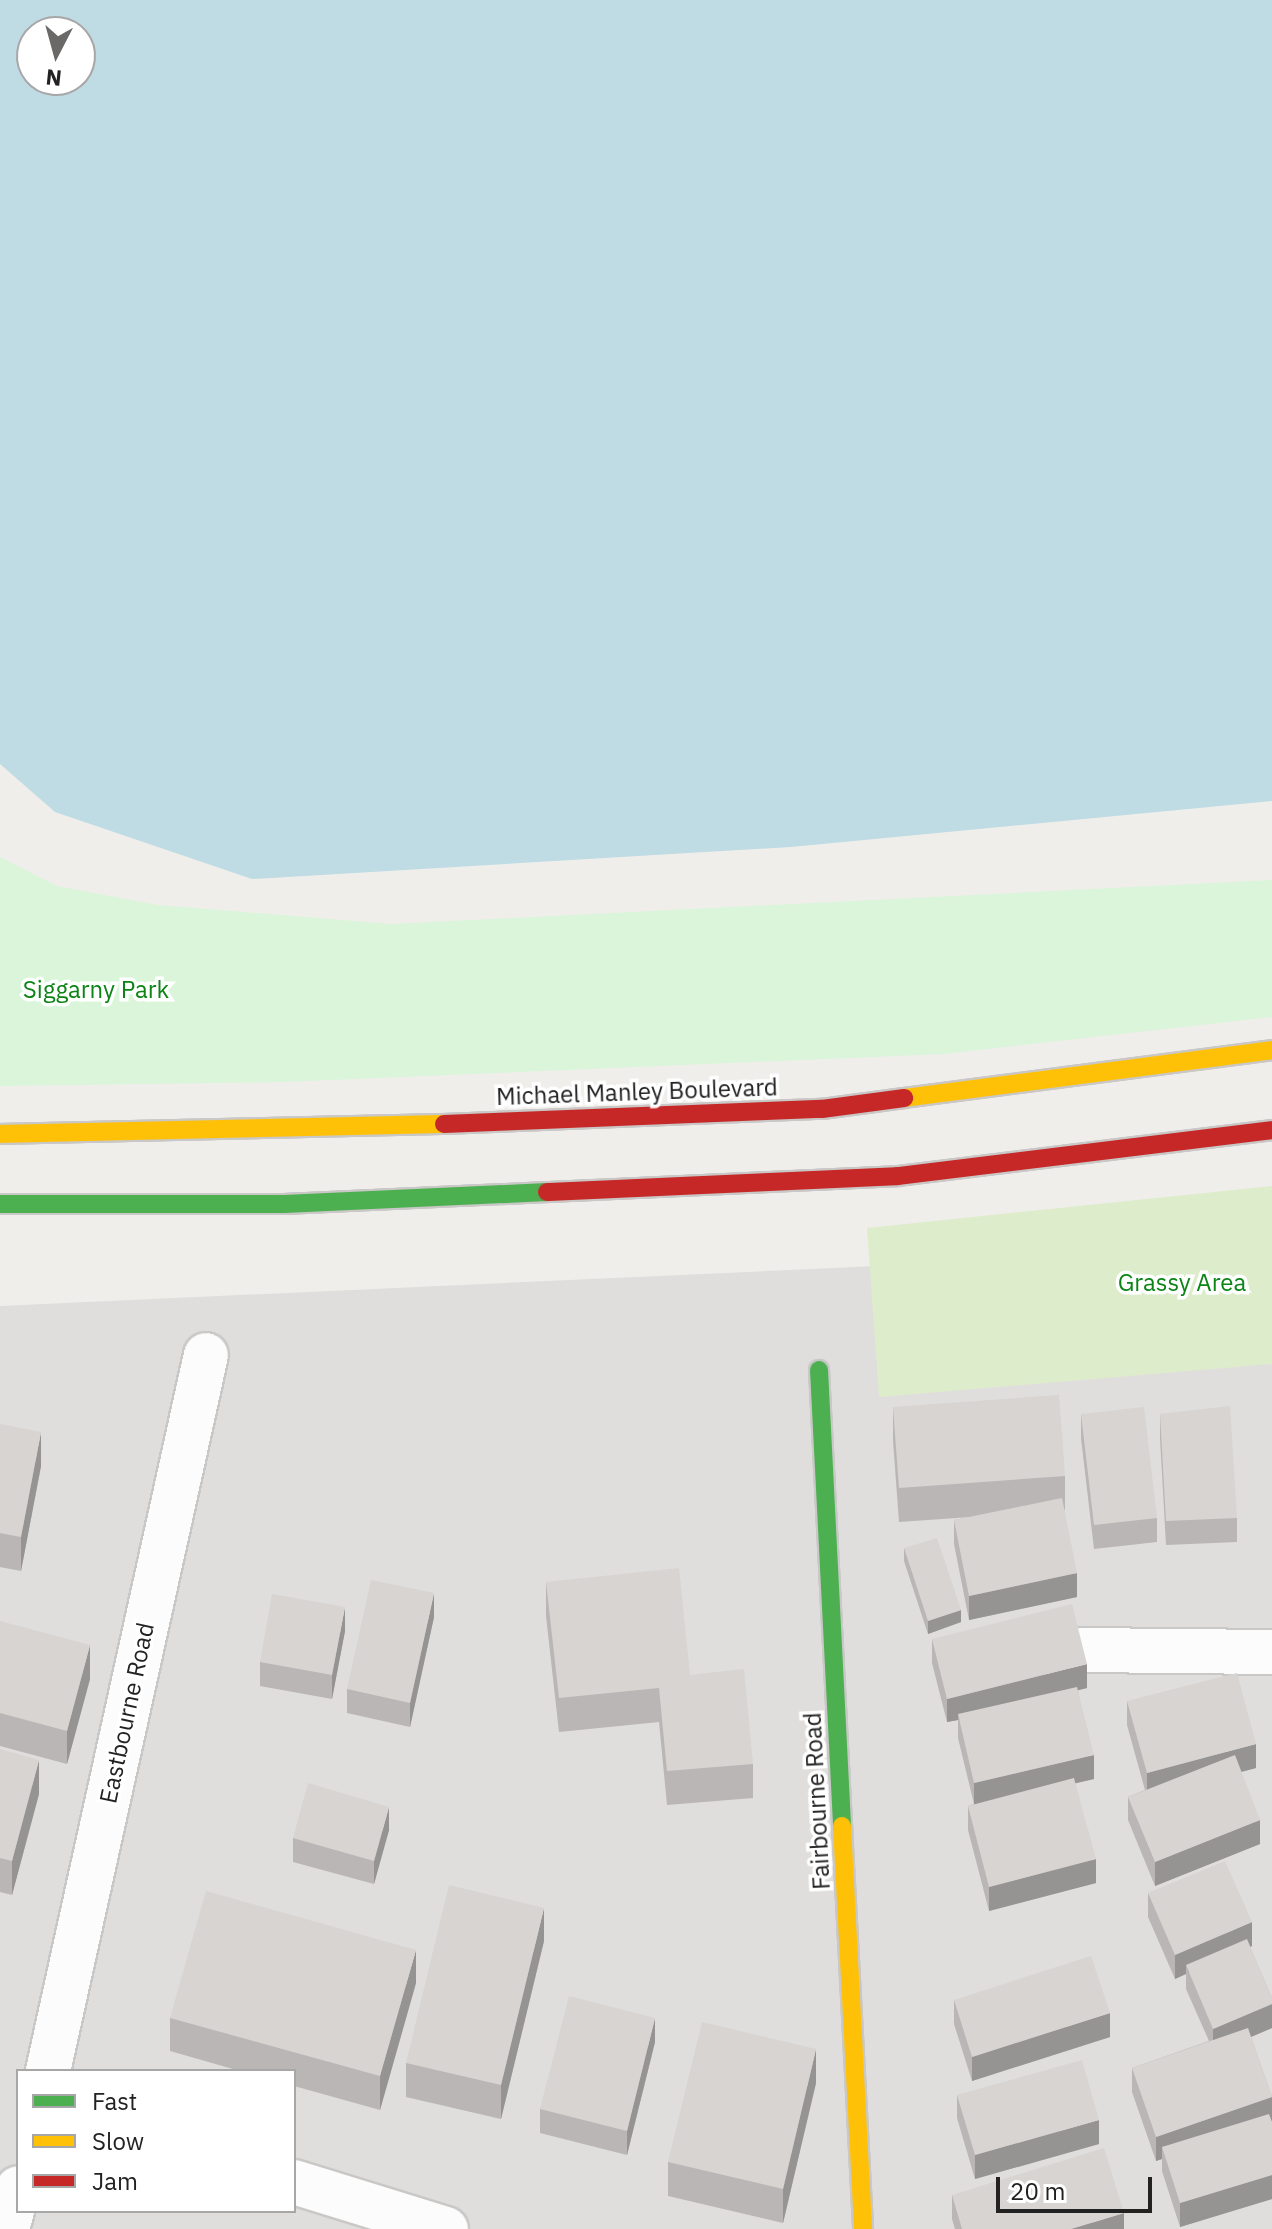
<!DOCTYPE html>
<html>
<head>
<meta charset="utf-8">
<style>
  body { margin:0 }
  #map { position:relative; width:1272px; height:2229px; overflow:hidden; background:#f0eeeb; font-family:"IBM Plex Sans",sans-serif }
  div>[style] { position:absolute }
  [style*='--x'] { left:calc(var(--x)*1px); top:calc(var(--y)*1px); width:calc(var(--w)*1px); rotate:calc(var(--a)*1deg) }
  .residential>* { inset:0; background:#dfdedc }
  .grass>* { inset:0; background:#ddeccb }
  .park>* { inset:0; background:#daf5da }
  .water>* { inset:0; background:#bfdbe3 }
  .roads { filter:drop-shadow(2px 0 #c9c8c7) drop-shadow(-2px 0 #c9c8c7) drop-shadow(0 2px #c9c8c7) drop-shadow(0 -2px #c9c8c7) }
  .street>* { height:44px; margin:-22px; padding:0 22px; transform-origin:22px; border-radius:22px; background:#fdfcfc }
  .fast>* { height:18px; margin:-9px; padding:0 9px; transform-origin:9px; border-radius:9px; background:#4caf50 }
  .slow>* { height:18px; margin:-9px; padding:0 9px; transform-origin:9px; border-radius:9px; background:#ffc107 }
  .jam>* { height:18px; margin:-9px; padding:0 9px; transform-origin:9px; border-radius:9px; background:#c62828 }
  .wall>* { inset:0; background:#b9b6b5 }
  .shaded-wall>* { inset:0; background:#969493 }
  .building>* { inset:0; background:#d7d4d2 }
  span { translate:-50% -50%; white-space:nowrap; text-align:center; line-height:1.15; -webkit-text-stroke:7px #fff; paint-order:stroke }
  .park-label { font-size:24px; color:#0c8416 }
  .street-label { font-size:24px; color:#222 }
  .legend { position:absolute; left:16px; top:2069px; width:280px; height:144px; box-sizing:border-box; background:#fff; border:2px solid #a7a7a7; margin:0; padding:10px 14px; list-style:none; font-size:24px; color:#222 }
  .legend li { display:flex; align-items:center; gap:16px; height:40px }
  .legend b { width:40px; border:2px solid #a7a7a7 }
  .north { position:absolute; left:16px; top:16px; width:80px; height:80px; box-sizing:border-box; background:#fff; border:2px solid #a7a7a7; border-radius:50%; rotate:186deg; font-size:22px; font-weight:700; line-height:32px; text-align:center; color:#222 }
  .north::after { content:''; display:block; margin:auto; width:28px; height:36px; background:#6a6968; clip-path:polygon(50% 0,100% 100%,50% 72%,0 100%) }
  .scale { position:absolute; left:996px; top:2177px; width:156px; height:36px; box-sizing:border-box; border:4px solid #222; border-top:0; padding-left:10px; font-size:24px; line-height:28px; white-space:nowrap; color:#222; -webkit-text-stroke:6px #fff; paint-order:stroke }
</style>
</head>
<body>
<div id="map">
  <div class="residential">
    <i style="clip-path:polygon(evenodd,1272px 1248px,1272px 2229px,0 2229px,0 1306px,1272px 1248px,18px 2071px,294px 2071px,294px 2211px,18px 2211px,18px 2071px)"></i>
  </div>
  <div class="grass">
    <i style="clip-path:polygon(1272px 1186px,1272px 1364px,879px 1397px,867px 1228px)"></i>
  </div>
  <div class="park">
    <i style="clip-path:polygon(0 857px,57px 886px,158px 905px,391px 924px,1272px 880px,1272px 1017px,943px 1054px,284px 1082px,0 1086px)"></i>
  </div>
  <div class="water">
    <i style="clip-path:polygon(evenodd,0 0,1272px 0,1272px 801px,791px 847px,252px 879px,55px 812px,0 764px,0 0,32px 32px,80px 32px,80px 80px,32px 80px,32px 32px)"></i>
  </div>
  <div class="roads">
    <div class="street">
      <i style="--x:1081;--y:1650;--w:191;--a:0.6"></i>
      <i style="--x:48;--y:2071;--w:733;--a:-77.56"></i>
      <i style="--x:294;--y:2182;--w:159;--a:17.2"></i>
      <i style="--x:7;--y:2229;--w:42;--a:-75"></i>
    </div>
    <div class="fast">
      <i style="--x:0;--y:1204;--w:284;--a:0"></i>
      <i style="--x:284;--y:1204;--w:263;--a:-2.6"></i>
      <i style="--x:819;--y:1370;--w:457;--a:87.1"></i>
    </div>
    <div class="slow">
      <i style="--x:904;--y:1098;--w:371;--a:-7.4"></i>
      <i style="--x:0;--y:1134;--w:444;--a:-1.3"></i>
      <i style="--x:842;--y:1826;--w:404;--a:87"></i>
    </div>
    <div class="jam">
      <i style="--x:444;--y:1124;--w:378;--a:-2.3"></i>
      <i style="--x:822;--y:1109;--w:83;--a:-7.6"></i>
      <i style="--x:547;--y:1192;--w:351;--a:-2.6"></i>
      <i style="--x:898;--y:1176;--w:377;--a:-7"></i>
    </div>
  </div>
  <div class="wall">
    <i style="clip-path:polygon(893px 1407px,1065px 1476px,1065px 1510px,1064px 1510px,1077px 1597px,969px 1620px,954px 1544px,954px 1520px,971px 1517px,899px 1522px,893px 1441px)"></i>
    <i style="clip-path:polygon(1081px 1414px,1157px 1518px,1157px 1542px,1094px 1549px,1081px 1438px)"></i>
    <i style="clip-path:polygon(1160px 1414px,1237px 1518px,1237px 1542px,1166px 1545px,1160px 1438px)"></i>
    <i style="clip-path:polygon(0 1424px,41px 1466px,21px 1571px,0 1567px)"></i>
    <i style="clip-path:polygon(904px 1548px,961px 1622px,928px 1634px,904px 1561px)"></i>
    <i style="clip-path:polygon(546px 1582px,690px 1675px,753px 1764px,753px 1798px,667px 1805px,659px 1722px,559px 1732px,546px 1616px)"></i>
    <i style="clip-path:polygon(434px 1617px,410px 1727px,347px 1713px,347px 1689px)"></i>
    <i style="clip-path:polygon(0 1621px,90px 1679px,67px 1764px,0 1746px)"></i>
    <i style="clip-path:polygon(345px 1631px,332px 1699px,260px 1686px,260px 1662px)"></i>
    <i style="clip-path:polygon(932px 1639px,1087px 1688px,1078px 1690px,1094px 1779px,1075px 1783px,1096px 1883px,989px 1911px,968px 1830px,968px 1806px,974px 1804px,958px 1738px,958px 1720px,947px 1722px,932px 1663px)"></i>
    <i style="clip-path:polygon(1127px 1701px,1256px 1768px,1241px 1772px,1260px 1844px,1155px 1886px,1128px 1820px,1128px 1797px,1145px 1790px,1127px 1725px)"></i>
    <i style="clip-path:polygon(0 1749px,39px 1794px,12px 1895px,0 1892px)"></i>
    <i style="clip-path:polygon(389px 1830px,374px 1884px,293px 1862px,293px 1838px)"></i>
    <i style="clip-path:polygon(1148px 1893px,1252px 1946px,1250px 1947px,1272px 1998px,1272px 2028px,1251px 2037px,1272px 2097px,1272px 2199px,1180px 2227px,1162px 2171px,1162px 2159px,1156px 2161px,1132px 2092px,1132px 2068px,1209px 2041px,1186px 1989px,1186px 1974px,1175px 1979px,1148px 1917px)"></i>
    <i style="clip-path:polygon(544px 1941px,501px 2119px,406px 2097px,406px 2063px)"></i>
    <i style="clip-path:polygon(416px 1983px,380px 2110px,294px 2086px,294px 2071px,240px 2071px,170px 2051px,170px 2018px)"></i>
    <i style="clip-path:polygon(954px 2000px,1110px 2037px,972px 2081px,954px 2024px)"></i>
    <i style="clip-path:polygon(655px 2042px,627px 2155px,540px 2133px,540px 2109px)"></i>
    <i style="clip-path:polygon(816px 2083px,783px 2223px,668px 2196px,668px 2162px)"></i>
    <i style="clip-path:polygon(957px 2095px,1099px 2144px,975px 2179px,957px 2118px)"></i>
    <i style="clip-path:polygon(952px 2195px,1124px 2229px,955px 2229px,952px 2219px)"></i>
  </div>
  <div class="shaded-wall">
    <i style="clip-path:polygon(41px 1432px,41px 1466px,21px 1571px,21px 1537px)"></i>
    <i style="clip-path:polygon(1077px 1573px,1077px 1597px,969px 1620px,969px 1596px)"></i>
    <i style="clip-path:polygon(434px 1593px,434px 1617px,410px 1727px,410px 1703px)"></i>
    <i style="clip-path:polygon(345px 1607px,345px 1631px,332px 1699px,332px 1675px)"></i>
    <i style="clip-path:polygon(961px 1610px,961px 1622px,928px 1634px,928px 1621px)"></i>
    <i style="clip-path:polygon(90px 1645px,90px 1679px,67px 1764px,67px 1731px)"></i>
    <i style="clip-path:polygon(1087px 1664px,1087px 1688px,959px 1720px,958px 1714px,958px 1720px,947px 1722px,947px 1699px)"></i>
    <i style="clip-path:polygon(1256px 1744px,1256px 1768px,1147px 1797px,1147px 1773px)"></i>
    <i style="clip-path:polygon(1094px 1755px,1094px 1779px,974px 1807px,974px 1783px)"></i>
    <i style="clip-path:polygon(39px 1760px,39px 1794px,12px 1895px,12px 1861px)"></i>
    <i style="clip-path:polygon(389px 1807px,389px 1830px,374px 1884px,374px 1861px)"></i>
    <i style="clip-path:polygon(1260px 1820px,1260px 1844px,1155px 1886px,1155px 1862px)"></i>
    <i style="clip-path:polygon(1096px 1859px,1096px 1883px,989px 1911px,989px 1887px)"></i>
    <i style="clip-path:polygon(544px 1908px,544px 1941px,501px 2119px,501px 2085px)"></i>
    <i style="clip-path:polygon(1252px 1922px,1252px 1946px,1189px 1973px,1186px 1965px,1186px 1974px,1175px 1979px,1175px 1955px)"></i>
    <i style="clip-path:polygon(416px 1950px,416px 1983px,380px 2110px,380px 2076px)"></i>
    <i style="clip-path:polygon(1272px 2004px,1272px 2028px,1213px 2053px,1213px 2029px)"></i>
    <i style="clip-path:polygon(1110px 2013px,1110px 2037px,972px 2081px,972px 2057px)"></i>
    <i style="clip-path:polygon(655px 2018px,655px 2042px,627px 2155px,627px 2131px)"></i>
    <i style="clip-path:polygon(816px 2049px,816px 2083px,783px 2223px,783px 2189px)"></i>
    <i style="clip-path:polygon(1272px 2097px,1272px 2121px,1162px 2147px,1162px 2159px,1156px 2161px,1156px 2137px)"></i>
    <i style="clip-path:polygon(1099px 2120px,1099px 2144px,975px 2179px,975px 2155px)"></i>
    <i style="clip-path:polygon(1272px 2175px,1272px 2199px,1180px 2227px,1180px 2203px)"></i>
    <i style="clip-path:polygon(1124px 2213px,1124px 2229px,1071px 2229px)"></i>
  </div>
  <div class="building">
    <i style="clip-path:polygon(1059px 1395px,1065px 1476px,899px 1488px,893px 1407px)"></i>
    <i style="clip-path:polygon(1230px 1406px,1237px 1518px,1166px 1521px,1160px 1414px)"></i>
    <i style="clip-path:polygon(1144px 1407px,1157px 1518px,1094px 1525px,1081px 1414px)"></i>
    <i style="clip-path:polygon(0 1424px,41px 1432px,21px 1537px,0 1533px)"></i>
    <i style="clip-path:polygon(1062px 1498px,1077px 1573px,969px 1596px,954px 1520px)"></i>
    <i style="clip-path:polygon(937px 1538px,961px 1610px,928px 1621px,904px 1548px)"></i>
    <i style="clip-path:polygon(679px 1568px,690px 1675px,744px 1669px,753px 1764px,667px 1771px,659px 1688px,559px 1698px,546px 1582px)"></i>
    <i style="clip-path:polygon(371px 1580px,434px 1593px,410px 1703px,347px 1689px)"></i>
    <i style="clip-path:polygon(272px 1594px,345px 1607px,332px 1675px,260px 1662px)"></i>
    <i style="clip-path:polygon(1072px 1604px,1087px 1664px,947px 1699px,932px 1639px)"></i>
    <i style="clip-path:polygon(0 1621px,90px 1645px,67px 1731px,0 1713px)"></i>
    <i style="clip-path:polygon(1237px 1673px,1256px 1744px,1147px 1773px,1127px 1701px)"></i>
    <i style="clip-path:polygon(1077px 1687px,1094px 1755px,974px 1783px,958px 1714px)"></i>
    <i style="clip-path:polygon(0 1749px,39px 1760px,12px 1861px,0 1858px)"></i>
    <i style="clip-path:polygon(1235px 1755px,1260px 1820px,1155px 1862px,1128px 1797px)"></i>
    <i style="clip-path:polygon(1074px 1778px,1096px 1859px,989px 1887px,968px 1806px)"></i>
    <i style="clip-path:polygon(308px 1783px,389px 1807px,374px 1861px,293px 1838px)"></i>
    <i style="clip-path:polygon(1225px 1861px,1252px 1922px,1175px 1955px,1148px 1893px)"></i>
    <i style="clip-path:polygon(449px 1885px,544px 1908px,501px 2085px,406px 2063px)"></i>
    <i style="clip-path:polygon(206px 1891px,416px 1950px,380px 2076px,170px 2018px)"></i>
    <i style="clip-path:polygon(1247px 1939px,1272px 1998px,1272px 2004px,1213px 2029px,1186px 1965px)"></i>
    <i style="clip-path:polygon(1091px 1956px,1110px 2013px,972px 2057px,954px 2000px)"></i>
    <i style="clip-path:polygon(569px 1996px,655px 2018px,627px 2131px,540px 2109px)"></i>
    <i style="clip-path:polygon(702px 2022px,816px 2049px,783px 2189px,668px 2162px)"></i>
    <i style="clip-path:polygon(1248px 2028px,1272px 2097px,1156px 2137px,1132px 2068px)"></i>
    <i style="clip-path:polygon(1082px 2060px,1099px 2120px,975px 2155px,957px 2095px)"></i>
    <i style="clip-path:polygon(1269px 2114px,1272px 2122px,1272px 2175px,1180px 2203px,1162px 2147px)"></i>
    <i style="clip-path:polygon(1104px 2148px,1124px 2213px,1071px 2229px,962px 2229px,952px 2195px)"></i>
  </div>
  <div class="park-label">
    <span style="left:96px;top:990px">Siggarny Park</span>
    <span style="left:1182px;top:1283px">Grassy Area</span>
  </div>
  <div class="street-label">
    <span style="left:637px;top:1092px;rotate:-2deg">Michael Manley Boulevard</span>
    <span style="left:127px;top:1713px;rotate:-78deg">Eastbourne Road</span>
    <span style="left:817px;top:1801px;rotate:-93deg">Fairbourne Road</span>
  </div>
  <ul class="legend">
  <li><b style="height:10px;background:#4caf50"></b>Fast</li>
  <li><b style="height:10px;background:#ffc107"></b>Slow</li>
  <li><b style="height:10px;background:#c62828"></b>Jam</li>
  </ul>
  <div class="north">N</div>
  <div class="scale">20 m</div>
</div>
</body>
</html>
